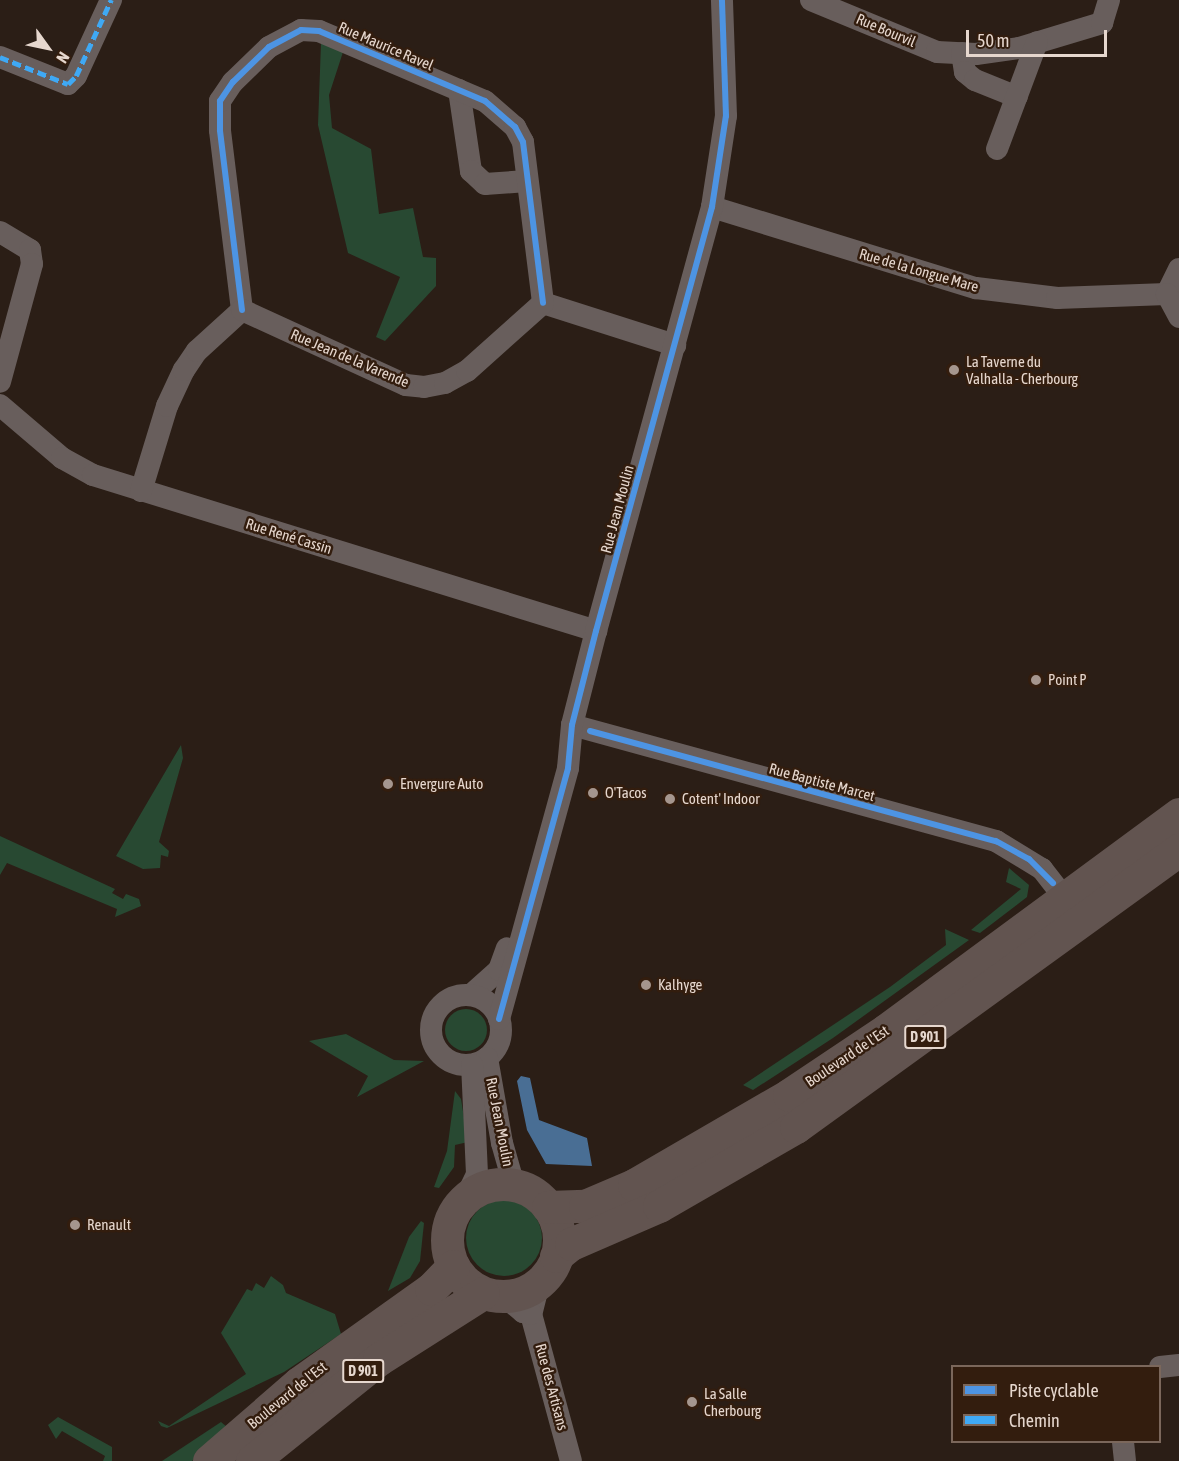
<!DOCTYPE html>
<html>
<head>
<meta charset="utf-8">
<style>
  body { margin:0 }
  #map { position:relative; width:1179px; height:1461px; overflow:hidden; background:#2b1e16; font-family:"Asap Condensed",sans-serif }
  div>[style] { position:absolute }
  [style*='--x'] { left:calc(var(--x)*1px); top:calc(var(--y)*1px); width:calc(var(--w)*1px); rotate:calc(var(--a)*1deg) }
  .green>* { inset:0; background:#284932 }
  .round { border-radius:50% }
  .water>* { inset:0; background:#496e94 }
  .minor>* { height:22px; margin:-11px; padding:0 11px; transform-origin:11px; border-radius:11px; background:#685e5c }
  .minor>.ring { margin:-11px; padding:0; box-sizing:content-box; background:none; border:22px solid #685e5c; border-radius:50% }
  .primary>* { height:33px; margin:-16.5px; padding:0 16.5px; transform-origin:16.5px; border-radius:16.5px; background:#625450 }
  .primary>.ring { margin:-16.5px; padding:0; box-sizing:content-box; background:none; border:33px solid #625450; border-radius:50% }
  .quiet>* { height:4.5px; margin-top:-2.25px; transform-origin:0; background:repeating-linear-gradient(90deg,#3fa9f5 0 9px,transparent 0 13.5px) }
  .cycleway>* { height:6px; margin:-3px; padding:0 3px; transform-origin:3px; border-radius:3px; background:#4d94e3 }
  .dots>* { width:16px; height:16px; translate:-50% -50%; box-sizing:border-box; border:3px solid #331d0e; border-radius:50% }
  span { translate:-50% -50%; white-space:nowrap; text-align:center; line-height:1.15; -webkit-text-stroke:5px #331d0e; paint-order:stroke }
  .shield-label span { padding:2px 4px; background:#331d0e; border:2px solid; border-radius:4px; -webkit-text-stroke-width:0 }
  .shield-label { font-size:14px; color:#e6d7ce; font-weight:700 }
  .street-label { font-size:15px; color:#e6d7ce }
  .poi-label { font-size:15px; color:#e6d7ce }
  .left { translate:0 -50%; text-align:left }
  .legend { position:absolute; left:951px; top:1365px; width:210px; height:78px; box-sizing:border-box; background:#331d0e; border:2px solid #7b675b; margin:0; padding:8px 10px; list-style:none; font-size:18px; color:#e6d7ce }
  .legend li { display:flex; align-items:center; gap:12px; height:30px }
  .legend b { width:30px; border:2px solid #7b675b }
  .north { position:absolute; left:18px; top:18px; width:60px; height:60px; -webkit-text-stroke:4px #331d0e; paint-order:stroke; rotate:123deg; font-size:16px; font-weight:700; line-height:24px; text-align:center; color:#e6d7ce }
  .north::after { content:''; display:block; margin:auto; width:21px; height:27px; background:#e6d7ce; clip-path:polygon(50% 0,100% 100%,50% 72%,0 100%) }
  .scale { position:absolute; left:966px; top:30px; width:141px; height:27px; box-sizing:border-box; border:3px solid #e6d7ce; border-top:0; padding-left:8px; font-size:18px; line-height:21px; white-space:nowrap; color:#e6d7ce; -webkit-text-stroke:4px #331d0e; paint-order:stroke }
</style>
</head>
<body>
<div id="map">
  <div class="green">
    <i style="clip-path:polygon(321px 43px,343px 52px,329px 95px,332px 128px,371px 149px,379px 214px,413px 208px,423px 257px,436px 258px,436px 286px,385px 341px,376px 337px,400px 277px,348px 253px,318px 125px)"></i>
    <i style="clip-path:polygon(181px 745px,183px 758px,159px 842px,169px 851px,168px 857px,161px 855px,160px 868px,143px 869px,116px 856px)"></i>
    <i style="clip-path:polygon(0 836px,115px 889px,112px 893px,123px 899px,126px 894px,139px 899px,141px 906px,115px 917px,117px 909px,7px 863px,0 875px)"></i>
    <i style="clip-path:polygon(1009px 868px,1029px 885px,1027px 897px,980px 933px,971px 930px,1021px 889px,1006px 882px)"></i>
    <i style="clip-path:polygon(945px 929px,969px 940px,833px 1038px,753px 1090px,743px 1085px,890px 987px,946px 945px)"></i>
    <i class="round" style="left:445px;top:1009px;width:42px;height:42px"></i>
    <i style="clip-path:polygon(346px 1034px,394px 1060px,424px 1061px,357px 1097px,368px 1076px,309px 1041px)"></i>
    <i style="clip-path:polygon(455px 1091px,461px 1099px,468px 1142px,455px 1145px,454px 1167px,439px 1188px,434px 1187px,447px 1151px)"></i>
    <i class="round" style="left:466px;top:1200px;width:76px;height:76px"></i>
    <i style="clip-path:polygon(421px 1221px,424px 1223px,420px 1261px,410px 1278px,388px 1291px,409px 1237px)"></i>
    <i style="clip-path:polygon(271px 1276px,283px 1285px,286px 1293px,335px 1314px,341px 1334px,284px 1372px,167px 1428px,161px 1426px,158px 1421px,169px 1426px,246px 1374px,221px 1333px,247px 1289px,252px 1291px,256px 1283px,264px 1288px)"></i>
    <i style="clip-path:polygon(58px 1417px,112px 1447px,112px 1461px,103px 1461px,105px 1456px,62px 1431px,56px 1439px,48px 1425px)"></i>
    <i style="clip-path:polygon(221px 1422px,227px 1427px,192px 1461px,162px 1461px)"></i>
  </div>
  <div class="water">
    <i style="clip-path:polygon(521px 1076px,530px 1078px,539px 1120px,587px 1138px,592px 1166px,546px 1164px,527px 1130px,517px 1081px)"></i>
  </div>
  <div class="minor">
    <i style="--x:811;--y:0;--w:136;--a:22.4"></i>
    <i style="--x:937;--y:52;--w:39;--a:3"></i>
    <i style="--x:976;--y:54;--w:43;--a:-7.9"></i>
    <i style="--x:1019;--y:48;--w:87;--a:-16.8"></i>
    <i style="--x:1102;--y:23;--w:24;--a:-73"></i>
    <i style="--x:962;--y:53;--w:19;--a:81"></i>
    <i style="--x:965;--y:72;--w:13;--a:39"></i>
    <i style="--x:975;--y:80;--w:45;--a:22"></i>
    <i style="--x:0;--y:57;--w:73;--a:21.7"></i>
    <i style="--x:68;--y:84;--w:11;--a:-45"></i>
    <i style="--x:76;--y:76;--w:84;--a:-65.3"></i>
    <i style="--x:459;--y:90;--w:82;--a:81.6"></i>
    <i style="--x:471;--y:171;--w:19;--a:43"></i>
    <i style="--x:485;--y:184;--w:42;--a:-4.1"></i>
    <i style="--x:997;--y:149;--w:114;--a:-69.5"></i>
    <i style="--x:712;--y:207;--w:276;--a:17.1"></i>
    <i style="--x:976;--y:288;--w:82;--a:7"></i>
    <i style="--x:1057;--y:298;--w:110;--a:-2.1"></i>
    <i style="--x:0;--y:232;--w:35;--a:31"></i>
    <i style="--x:30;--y:250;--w:14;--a:82"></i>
    <i style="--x:32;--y:264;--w:122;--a:105.2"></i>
    <i style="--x:1179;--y:269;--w:28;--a:116"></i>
    <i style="--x:1167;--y:294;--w:26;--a:62"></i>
    <i style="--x:543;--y:303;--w:139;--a:17.7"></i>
    <i style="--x:242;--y:310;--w:181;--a:-97"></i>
    <i style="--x:220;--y:130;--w:29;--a:-90"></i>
    <i style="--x:220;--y:101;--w:23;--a:-56"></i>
    <i style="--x:233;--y:82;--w:50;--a:-44.2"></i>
    <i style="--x:269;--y:47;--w:36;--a:-28"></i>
    <i style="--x:301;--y:30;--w:18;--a:3"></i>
    <i style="--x:319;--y:31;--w:180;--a:22.9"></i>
    <i style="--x:485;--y:101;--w:40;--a:41"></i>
    <i style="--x:515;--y:127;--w:17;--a:62"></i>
    <i style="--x:523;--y:142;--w:162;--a:82.9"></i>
    <i style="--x:0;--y:405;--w:82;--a:40.5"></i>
    <i style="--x:62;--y:458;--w:35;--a:29"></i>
    <i style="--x:93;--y:475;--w:527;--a:17.23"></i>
    <i style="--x:141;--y:491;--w:89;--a:-73"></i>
    <i style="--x:167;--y:406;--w:40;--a:-65"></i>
    <i style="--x:184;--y:370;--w:23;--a:-56"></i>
    <i style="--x:197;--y:351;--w:61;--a:-42.3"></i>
    <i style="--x:242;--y:310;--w:180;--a:24.6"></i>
    <i style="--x:406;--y:385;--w:18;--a:6"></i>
    <i style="--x:424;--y:387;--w:21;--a:-11"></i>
    <i style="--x:445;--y:383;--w:25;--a:-29"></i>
    <i style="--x:467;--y:371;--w:102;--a:-41.8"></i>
    <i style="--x:572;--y:725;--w:440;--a:15.3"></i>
    <i style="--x:996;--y:841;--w:54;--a:31.3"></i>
    <i style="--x:1042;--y:869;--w:37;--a:52"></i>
    <i style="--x:471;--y:995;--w:38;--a:-42"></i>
    <i style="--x:499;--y:970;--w:23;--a:-70"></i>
    <i class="ring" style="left:431px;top:995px;width:48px;height:48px"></i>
    <i style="--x:499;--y:1019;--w:260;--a:-74.6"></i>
    <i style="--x:568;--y:768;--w:43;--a:-84.7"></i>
    <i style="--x:572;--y:725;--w:97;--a:-75.7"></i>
    <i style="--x:596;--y:631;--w:440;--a:-74.7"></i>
    <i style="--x:712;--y:207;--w:92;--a:-81.3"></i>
    <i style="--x:726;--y:116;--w:116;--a:-92"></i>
    <i style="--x:487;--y:1058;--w:86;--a:80"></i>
    <i style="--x:502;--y:1143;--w:44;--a:74.1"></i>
    <i style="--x:465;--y:1199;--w:28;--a:-64"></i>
    <i style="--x:477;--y:1174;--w:109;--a:-92.6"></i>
    <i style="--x:539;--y:1283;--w:32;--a:104"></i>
    <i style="--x:531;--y:1314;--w:152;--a:74.8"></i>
    <i style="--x:504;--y:1296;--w:25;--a:40"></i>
    <i style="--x:523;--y:1312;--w:8;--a:14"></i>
    <i style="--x:1160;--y:1367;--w:19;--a:-6"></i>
    <i style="--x:1123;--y:1442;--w:19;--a:84"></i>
  </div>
  <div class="primary">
    <i class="ring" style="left:447px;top:1184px;width:79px;height:79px"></i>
    <i style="--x:548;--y:1207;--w:37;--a:-2"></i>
    <i style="--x:585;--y:1206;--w:53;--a:-23.2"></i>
    <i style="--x:634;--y:1185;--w:179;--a:-30.1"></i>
    <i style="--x:789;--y:1095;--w:117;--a:-33.8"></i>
    <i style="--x:886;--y:1030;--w:364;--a:-36.4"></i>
    <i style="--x:556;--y:1256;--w:19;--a:-39"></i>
    <i style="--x:571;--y:1244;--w:96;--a:-23.4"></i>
    <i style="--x:659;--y:1206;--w:158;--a:-30"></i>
    <i style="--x:796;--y:1127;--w:473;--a:-35.9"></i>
    <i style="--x:209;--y:1461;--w:119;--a:-40.9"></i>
    <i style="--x:299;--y:1383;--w:162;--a:-35.5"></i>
    <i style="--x:431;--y:1289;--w:32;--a:-46"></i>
    <i style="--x:252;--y:1461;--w:163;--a:-38.8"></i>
    <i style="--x:379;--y:1359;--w:123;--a:-32.4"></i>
  </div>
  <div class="quiet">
    <i style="--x:0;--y:57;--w:73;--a:21.7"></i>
    <i style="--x:68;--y:84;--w:11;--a:-45"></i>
    <i style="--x:76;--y:76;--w:84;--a:-65.3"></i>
  </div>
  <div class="cycleway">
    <i style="--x:242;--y:310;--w:181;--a:-97"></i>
    <i style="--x:220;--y:130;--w:29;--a:-90"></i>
    <i style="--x:220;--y:101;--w:23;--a:-56"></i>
    <i style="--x:233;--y:82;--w:50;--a:-44.2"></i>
    <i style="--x:269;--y:47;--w:36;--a:-28"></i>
    <i style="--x:301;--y:30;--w:18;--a:3"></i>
    <i style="--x:319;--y:31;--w:180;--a:22.9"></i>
    <i style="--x:485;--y:101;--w:40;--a:41"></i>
    <i style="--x:515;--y:127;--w:17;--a:62"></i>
    <i style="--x:523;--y:142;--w:162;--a:82.9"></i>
    <i style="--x:590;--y:731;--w:421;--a:15.2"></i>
    <i style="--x:996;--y:841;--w:38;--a:29"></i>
    <i style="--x:1029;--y:859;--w:34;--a:45"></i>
    <i style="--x:499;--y:1019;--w:260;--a:-74.6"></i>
    <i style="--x:568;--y:768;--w:43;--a:-84.7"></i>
    <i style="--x:572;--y:725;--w:97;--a:-75.7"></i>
    <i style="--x:596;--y:631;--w:440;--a:-74.7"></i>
    <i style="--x:712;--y:207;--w:92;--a:-81.3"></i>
    <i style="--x:726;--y:116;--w:116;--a:-92"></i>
  </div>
  <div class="dots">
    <i style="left:954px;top:370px;background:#a5968e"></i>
    <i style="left:1036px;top:680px;background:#a5968e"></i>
    <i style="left:388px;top:784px;background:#a5968e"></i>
    <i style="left:593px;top:793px;background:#a5968e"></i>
    <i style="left:670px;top:799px;background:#a5968e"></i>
    <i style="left:646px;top:985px;background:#a5968e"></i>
    <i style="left:75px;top:1225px;background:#a5968e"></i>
    <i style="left:692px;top:1402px;background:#a5968e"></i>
  </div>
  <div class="shield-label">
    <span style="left:925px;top:1037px">D 901</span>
    <span style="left:363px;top:1371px">D 901</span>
  </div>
  <div class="street-label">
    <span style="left:886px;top:30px;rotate:23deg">Rue Bourvil</span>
    <span style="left:386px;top:46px;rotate:23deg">Rue Maurice Ravel</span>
    <span style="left:919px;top:270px;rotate:16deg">Rue de la Longue Mare</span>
    <span style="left:350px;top:358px;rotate:23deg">Rue Jean de la Varende</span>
    <span style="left:617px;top:509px;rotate:-75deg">Rue Jean Moulin</span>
    <span style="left:289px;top:536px;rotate:17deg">Rue René Cassin</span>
    <span style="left:822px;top:782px;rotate:15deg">Rue Baptiste Marcet</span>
    <span style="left:847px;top:1056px;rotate:-34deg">Boulevard de l'Est</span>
    <span style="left:500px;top:1122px;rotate:79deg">Rue Jean Moulin</span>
    <span style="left:552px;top:1387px;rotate:75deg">Rue des Artisans</span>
    <span style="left:287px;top:1395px;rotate:-39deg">Boulevard de l'Est</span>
  </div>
  <div class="poi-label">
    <span class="left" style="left:966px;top:370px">La Taverne du<br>Valhalla - Cherbourg</span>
    <span class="left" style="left:1048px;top:680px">Point P</span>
    <span class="left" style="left:400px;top:784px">Envergure Auto</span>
    <span class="left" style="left:605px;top:793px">O'Tacos</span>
    <span class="left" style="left:682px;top:799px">Cotent' Indoor</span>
    <span class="left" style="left:658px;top:985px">Kalhyge</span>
    <span class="left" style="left:87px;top:1225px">Renault</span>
    <span class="left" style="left:704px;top:1402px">La Salle<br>Cherbourg</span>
  </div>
  <ul class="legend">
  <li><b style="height:8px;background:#4d94e3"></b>Piste cyclable</li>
  <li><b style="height:8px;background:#3fa9f5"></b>Chemin</li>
  </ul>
  <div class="north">N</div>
  <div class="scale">50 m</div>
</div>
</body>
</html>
